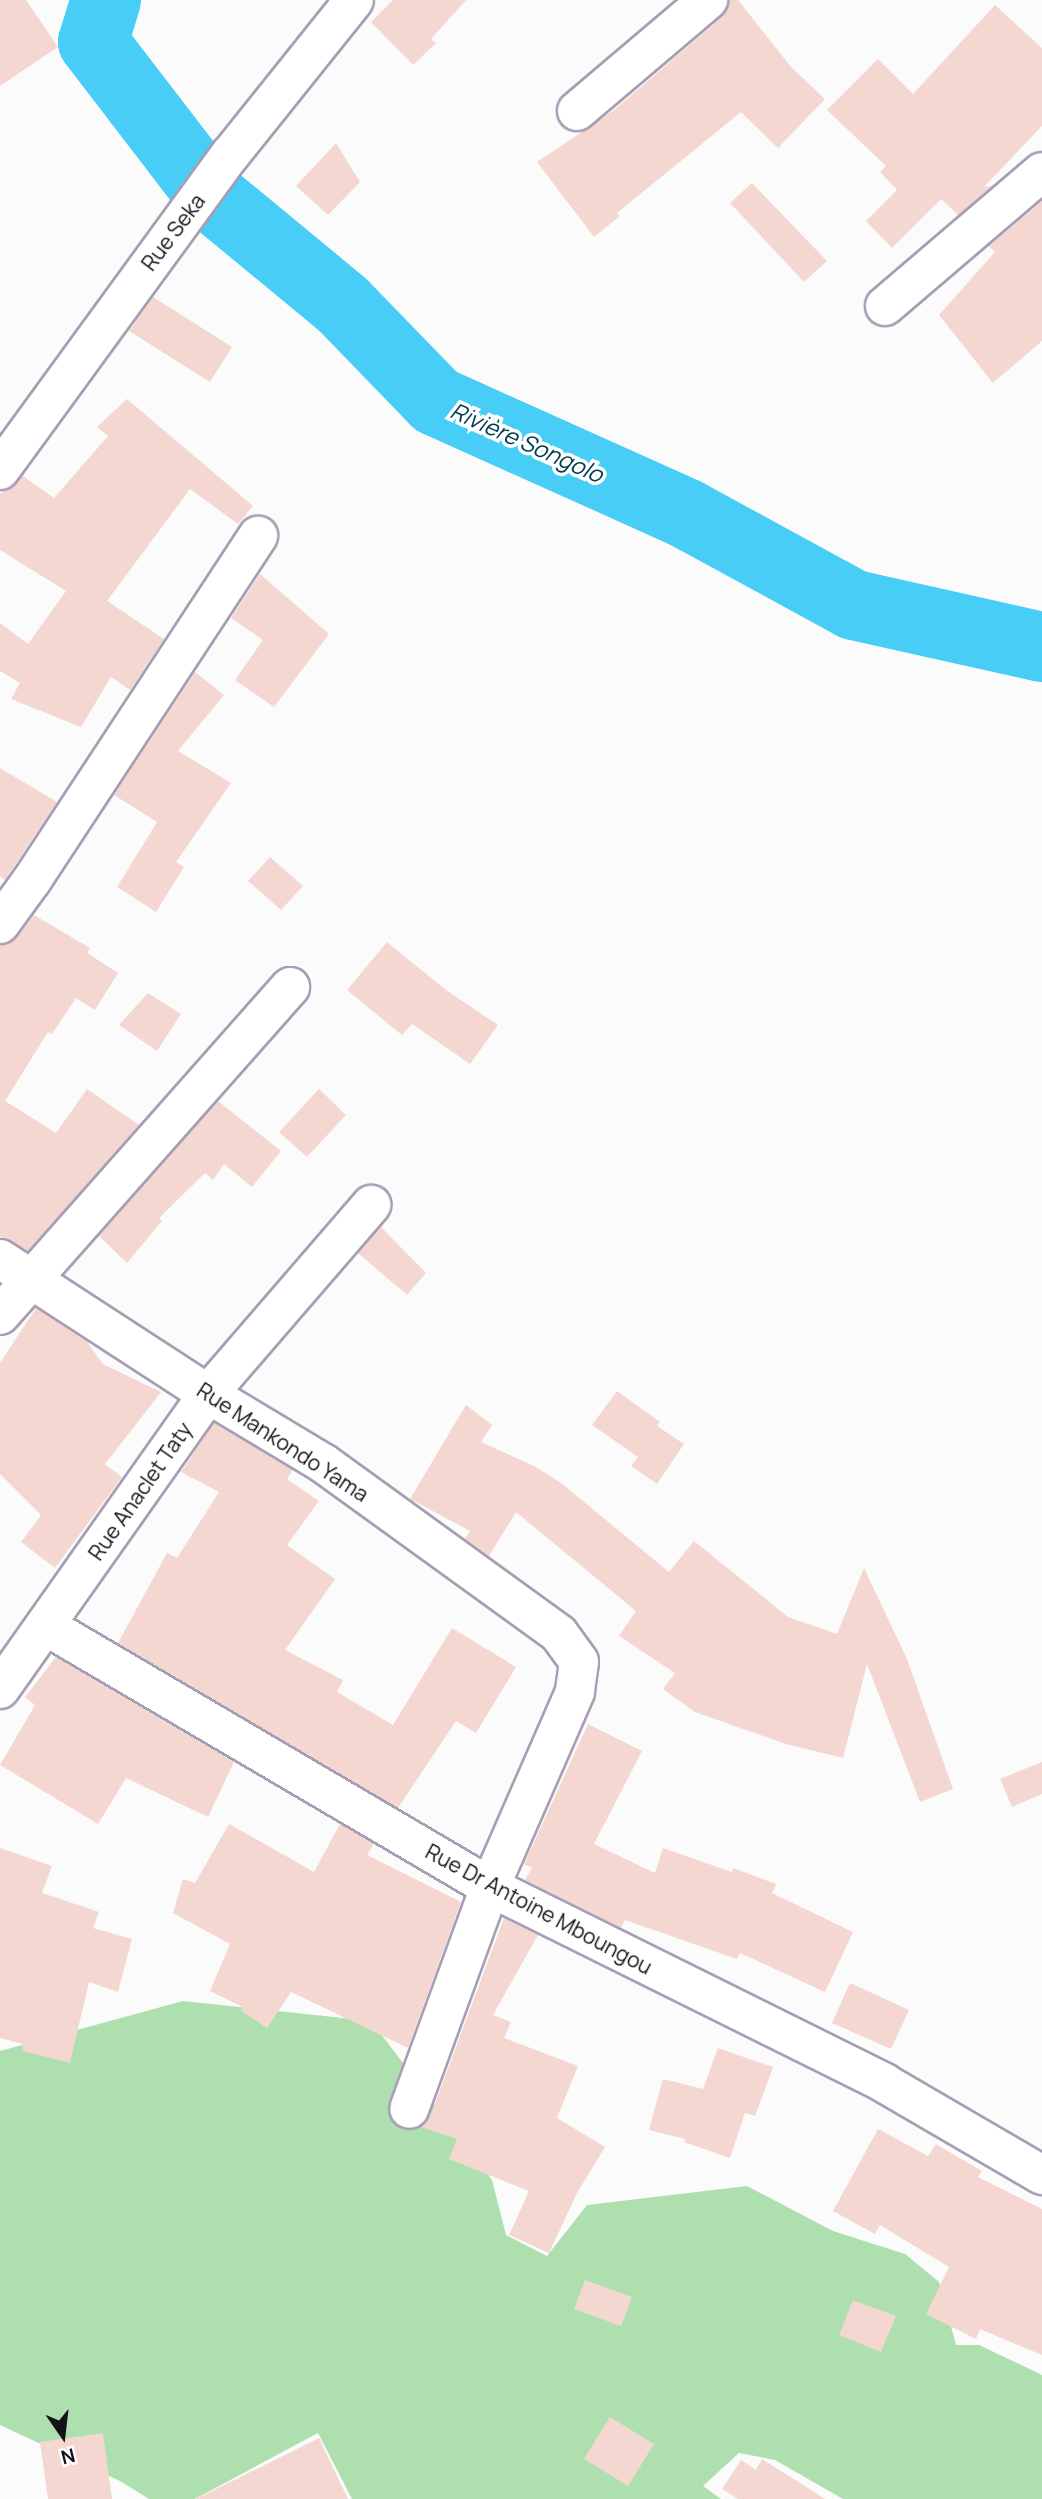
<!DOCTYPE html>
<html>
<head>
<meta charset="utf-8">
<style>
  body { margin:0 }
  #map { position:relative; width:1042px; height:2499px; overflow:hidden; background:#fbfbfb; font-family:Manrope,sans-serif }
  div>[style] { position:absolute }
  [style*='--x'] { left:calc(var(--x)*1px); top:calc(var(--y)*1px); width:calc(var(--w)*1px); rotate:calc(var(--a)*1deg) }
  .green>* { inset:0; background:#aedfaf }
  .river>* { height:70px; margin:-35px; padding:0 35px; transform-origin:35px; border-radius:35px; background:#48cdf7 }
  .building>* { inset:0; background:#f4d7d0 }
  .roads { filter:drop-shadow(2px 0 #a69eb5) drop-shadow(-2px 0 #a69eb5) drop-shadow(0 2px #a69eb5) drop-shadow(0 -2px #a69eb5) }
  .minor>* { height:38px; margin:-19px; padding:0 19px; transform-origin:19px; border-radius:19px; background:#fff }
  span { translate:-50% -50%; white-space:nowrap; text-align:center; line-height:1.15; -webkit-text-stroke:7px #fff; paint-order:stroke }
  .street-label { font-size:21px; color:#141119 }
  .water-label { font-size:23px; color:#003d4e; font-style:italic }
  .north { position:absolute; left:28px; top:2401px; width:70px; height:70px; -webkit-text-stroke:5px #fff; paint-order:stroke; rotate:166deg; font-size:19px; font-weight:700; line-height:28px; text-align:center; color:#141119 }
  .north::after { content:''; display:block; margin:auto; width:24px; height:32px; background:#141119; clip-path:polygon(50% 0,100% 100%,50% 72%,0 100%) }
</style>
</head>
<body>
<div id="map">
  <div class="green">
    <i style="clip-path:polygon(183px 2001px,371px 2021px,492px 2180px,506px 2235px,547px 2256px,587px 2205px,747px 2186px,833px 2231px,905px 2254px,939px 2282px,956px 2345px,979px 2345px,1042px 2375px,1042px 2499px,843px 2499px,775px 2460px,739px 2453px,703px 2486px,721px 2499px,352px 2499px,318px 2433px,195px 2499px,149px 2499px,120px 2481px,0 2425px,0 2051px)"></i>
  </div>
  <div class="river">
    <i style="--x:106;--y:0;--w:44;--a:107.2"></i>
    <i style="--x:93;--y:42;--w:194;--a:52.5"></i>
    <i style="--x:211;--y:196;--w:170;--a:39.5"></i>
    <i style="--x:342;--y:304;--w:135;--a:45.9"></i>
    <i style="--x:436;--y:401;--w:275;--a:24.2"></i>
    <i style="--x:687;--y:514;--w:190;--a:28.6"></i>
    <i style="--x:854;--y:605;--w:193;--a:12.6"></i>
  </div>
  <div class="building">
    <i style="clip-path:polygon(0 0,26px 0,58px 47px,0 86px)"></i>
    <i style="clip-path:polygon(393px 0,466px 0,431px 39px,436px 43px,413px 65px,371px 22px)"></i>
    <i style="clip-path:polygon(729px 0,738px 0,791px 67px,825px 99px,778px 148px,741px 112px,617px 213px,620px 216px,594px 237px,537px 162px,613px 111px,722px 17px)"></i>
    <i style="clip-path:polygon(995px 5px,1042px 48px,1042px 126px,984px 187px,992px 186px,958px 215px,941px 199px,892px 248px,866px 221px,897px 190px,880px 172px,886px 166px,827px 110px,878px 59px,913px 94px)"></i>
    <i style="clip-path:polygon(336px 143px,360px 182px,328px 215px,296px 186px)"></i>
    <i style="clip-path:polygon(752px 183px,827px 261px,804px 282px,730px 203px)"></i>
    <i style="clip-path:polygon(1042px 201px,1042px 341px,993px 383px,939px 315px,995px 252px,989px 246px)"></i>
    <i style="clip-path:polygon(153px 297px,232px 347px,210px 382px,129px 331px)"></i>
    <i style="clip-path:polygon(127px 399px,253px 506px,238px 524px,190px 489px,107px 601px,164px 639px,130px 690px,111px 677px,81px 727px,11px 699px,20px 683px,0 671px,0 623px,28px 644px,66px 591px,0 550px,0 494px,23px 476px,54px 498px,108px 436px,97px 427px)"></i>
    <i style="clip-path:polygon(260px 574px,329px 634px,274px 707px,235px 680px,263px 640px,231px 618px)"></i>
    <i style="clip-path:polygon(195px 672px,224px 695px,178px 751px,231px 783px,176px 862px,184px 867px,156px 912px,117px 887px,157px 822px,114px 795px)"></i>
    <i style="clip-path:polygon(0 768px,57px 802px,5px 880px,0 876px)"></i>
    <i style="clip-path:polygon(270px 857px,303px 886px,281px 910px,248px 881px)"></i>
    <i style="clip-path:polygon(34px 915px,90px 948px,87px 953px,118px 973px,95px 1010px,76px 998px,52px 1034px,48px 1032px,5px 1101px,56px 1133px,87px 1089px,139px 1125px,28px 1251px,0 1237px,0 945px,17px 937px)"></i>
    <i style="clip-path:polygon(387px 942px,446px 990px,498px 1025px,470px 1064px,412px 1024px,402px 1035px,347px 990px)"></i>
    <i style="clip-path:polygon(148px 993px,181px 1014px,157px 1051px,119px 1025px)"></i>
    <i style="clip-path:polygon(319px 1089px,346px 1115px,307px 1157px,279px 1132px)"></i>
    <i style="clip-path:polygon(218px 1101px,281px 1151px,252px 1187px,224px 1164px,213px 1180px,205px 1173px,159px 1218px,162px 1221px,127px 1263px,99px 1236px)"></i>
    <i style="clip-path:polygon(381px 1227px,426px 1273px,407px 1295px,358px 1253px)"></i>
    <i style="clip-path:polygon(36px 1308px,87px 1342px,103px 1364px,161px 1392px,105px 1464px,122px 1477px,55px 1568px,21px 1542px,41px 1515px,0 1474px,0 1363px)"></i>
    <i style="clip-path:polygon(617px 1391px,660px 1422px,657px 1426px,684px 1444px,657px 1484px,631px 1466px,638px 1457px,592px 1425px)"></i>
    <i style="clip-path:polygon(466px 1405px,492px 1425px,481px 1442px,534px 1466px,561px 1483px,669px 1572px,694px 1541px,788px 1617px,837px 1634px,864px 1568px,907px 1659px,953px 1789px,920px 1802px,867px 1664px,843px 1758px,786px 1744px,695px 1712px,663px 1689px,675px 1673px,619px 1636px,636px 1611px,516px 1512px,489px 1556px,465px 1539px,470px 1531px,410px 1499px)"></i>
    <i style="clip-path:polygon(214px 1423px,293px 1470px,287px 1479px,319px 1501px,287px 1545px,335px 1579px,285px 1650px,343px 1680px,337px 1692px,393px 1725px,452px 1628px,516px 1667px,476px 1733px,456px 1721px,398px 1808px,118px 1643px,167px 1553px,177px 1558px,219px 1492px,181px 1472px)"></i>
    <i style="clip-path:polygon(56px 1657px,234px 1762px,208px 1817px,126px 1778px,98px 1824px,0 1765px,35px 1705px,25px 1697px)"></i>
    <i style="clip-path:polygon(588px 1724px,642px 1751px,594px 1844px,655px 1873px,663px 1848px,732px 1872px,733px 1868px,776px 1884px,772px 1893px,853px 1932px,825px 1992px,740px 1953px,737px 1959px,625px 1920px,621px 1928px,525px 1880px,532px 1868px,524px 1864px)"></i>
    <i style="clip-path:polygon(1042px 1762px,1042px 1794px,1012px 1807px,1000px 1779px)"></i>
    <i style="clip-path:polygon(229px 1824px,314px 1872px,340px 1824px,374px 1844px,367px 1855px,461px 1902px,408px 2048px,291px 1992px,267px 2028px,241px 2011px,243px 2007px,210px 1991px,230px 1944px,173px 1913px,183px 1879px,195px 1883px)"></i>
    <i style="clip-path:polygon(0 1848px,52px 1866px,42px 1893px,99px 1912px,93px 1928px,132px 1939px,118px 1992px,89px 1982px,70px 2063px,22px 2051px,23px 2044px,0 2038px)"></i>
    <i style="clip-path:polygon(504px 1918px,538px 1935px,493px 2015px,511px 2022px,504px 2038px,578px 2066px,557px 2118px,605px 2147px,577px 2193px,549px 2253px,509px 2235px,529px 2191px,449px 2159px,457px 2139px,421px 2127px,430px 2117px)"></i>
    <i style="clip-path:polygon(850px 1983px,909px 2010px,891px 2049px,832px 2023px)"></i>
    <i style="clip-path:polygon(718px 2048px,773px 2067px,755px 2116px,745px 2113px,730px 2158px,684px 2142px,685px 2139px,649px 2130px,663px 2079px,703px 2089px)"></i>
    <i style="clip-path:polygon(878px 2129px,928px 2156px,936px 2144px,982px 2171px,978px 2177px,1042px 2209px,1042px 2355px,980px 2329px,976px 2339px,926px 2314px,949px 2267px,880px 2225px,875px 2234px,833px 2211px)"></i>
    <i style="clip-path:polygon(585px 2280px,632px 2297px,621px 2326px,574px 2309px)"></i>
    <i style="clip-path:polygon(853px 2300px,896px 2316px,881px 2352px,839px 2335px)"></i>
    <i style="clip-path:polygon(610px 2417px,654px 2444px,628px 2486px,584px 2459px)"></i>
    <i style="clip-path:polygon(103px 2433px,112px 2499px,48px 2499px,40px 2442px)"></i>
    <i style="clip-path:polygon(319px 2438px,348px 2499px,196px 2499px)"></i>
    <i style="clip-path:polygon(762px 2459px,825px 2499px,738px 2499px,722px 2489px,741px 2460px,756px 2470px)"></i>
  </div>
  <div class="roads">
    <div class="minor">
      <i style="--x:577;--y:111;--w:172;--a:-40.3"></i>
      <i style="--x:885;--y:306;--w:206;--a:-40.5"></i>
      <i style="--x:0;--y:470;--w:390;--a:-53.9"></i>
      <i style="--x:230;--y:155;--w:198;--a:-51.3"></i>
      <i style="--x:0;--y:924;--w:54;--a:-54"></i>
      <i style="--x:32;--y:880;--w:412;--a:-56.7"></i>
      <i style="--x:0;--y:1259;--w:248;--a:33"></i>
      <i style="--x:208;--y:1394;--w:134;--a:31"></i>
      <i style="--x:323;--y:1463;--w:291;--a:35.9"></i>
      <i style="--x:559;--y:1634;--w:34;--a:54"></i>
      <i style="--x:579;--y:1662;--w:30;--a:98"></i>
      <i style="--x:575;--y:1692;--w:213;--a:113.6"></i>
      <i style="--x:490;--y:1887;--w:236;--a:110"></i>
      <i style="--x:0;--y:1315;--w:438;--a:-48.5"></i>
      <i style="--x:46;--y:1626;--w:515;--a:30.45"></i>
      <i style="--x:490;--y:1887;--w:440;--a:26.4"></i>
      <i style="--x:884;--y:2083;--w:183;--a:30.2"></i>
      <i style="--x:0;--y:1689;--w:361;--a:-54.8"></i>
      <i style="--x:208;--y:1394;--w:250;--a:-49.2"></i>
    </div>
  </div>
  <div class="street-label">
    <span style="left:173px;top:232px;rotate:-53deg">Rue Seka</span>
    <span style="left:283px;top:1442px;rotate:33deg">Rue Mankondo Yama</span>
    <span style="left:140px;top:1491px;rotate:-55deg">Rue Anaclet Taty</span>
    <span style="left:539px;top:1909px;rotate:28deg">Rue Dr Antoine Mboungou</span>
  </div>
  <div class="water-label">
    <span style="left:527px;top:442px;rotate:24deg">Rivière Songolo</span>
  </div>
  <div class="north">N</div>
</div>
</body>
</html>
